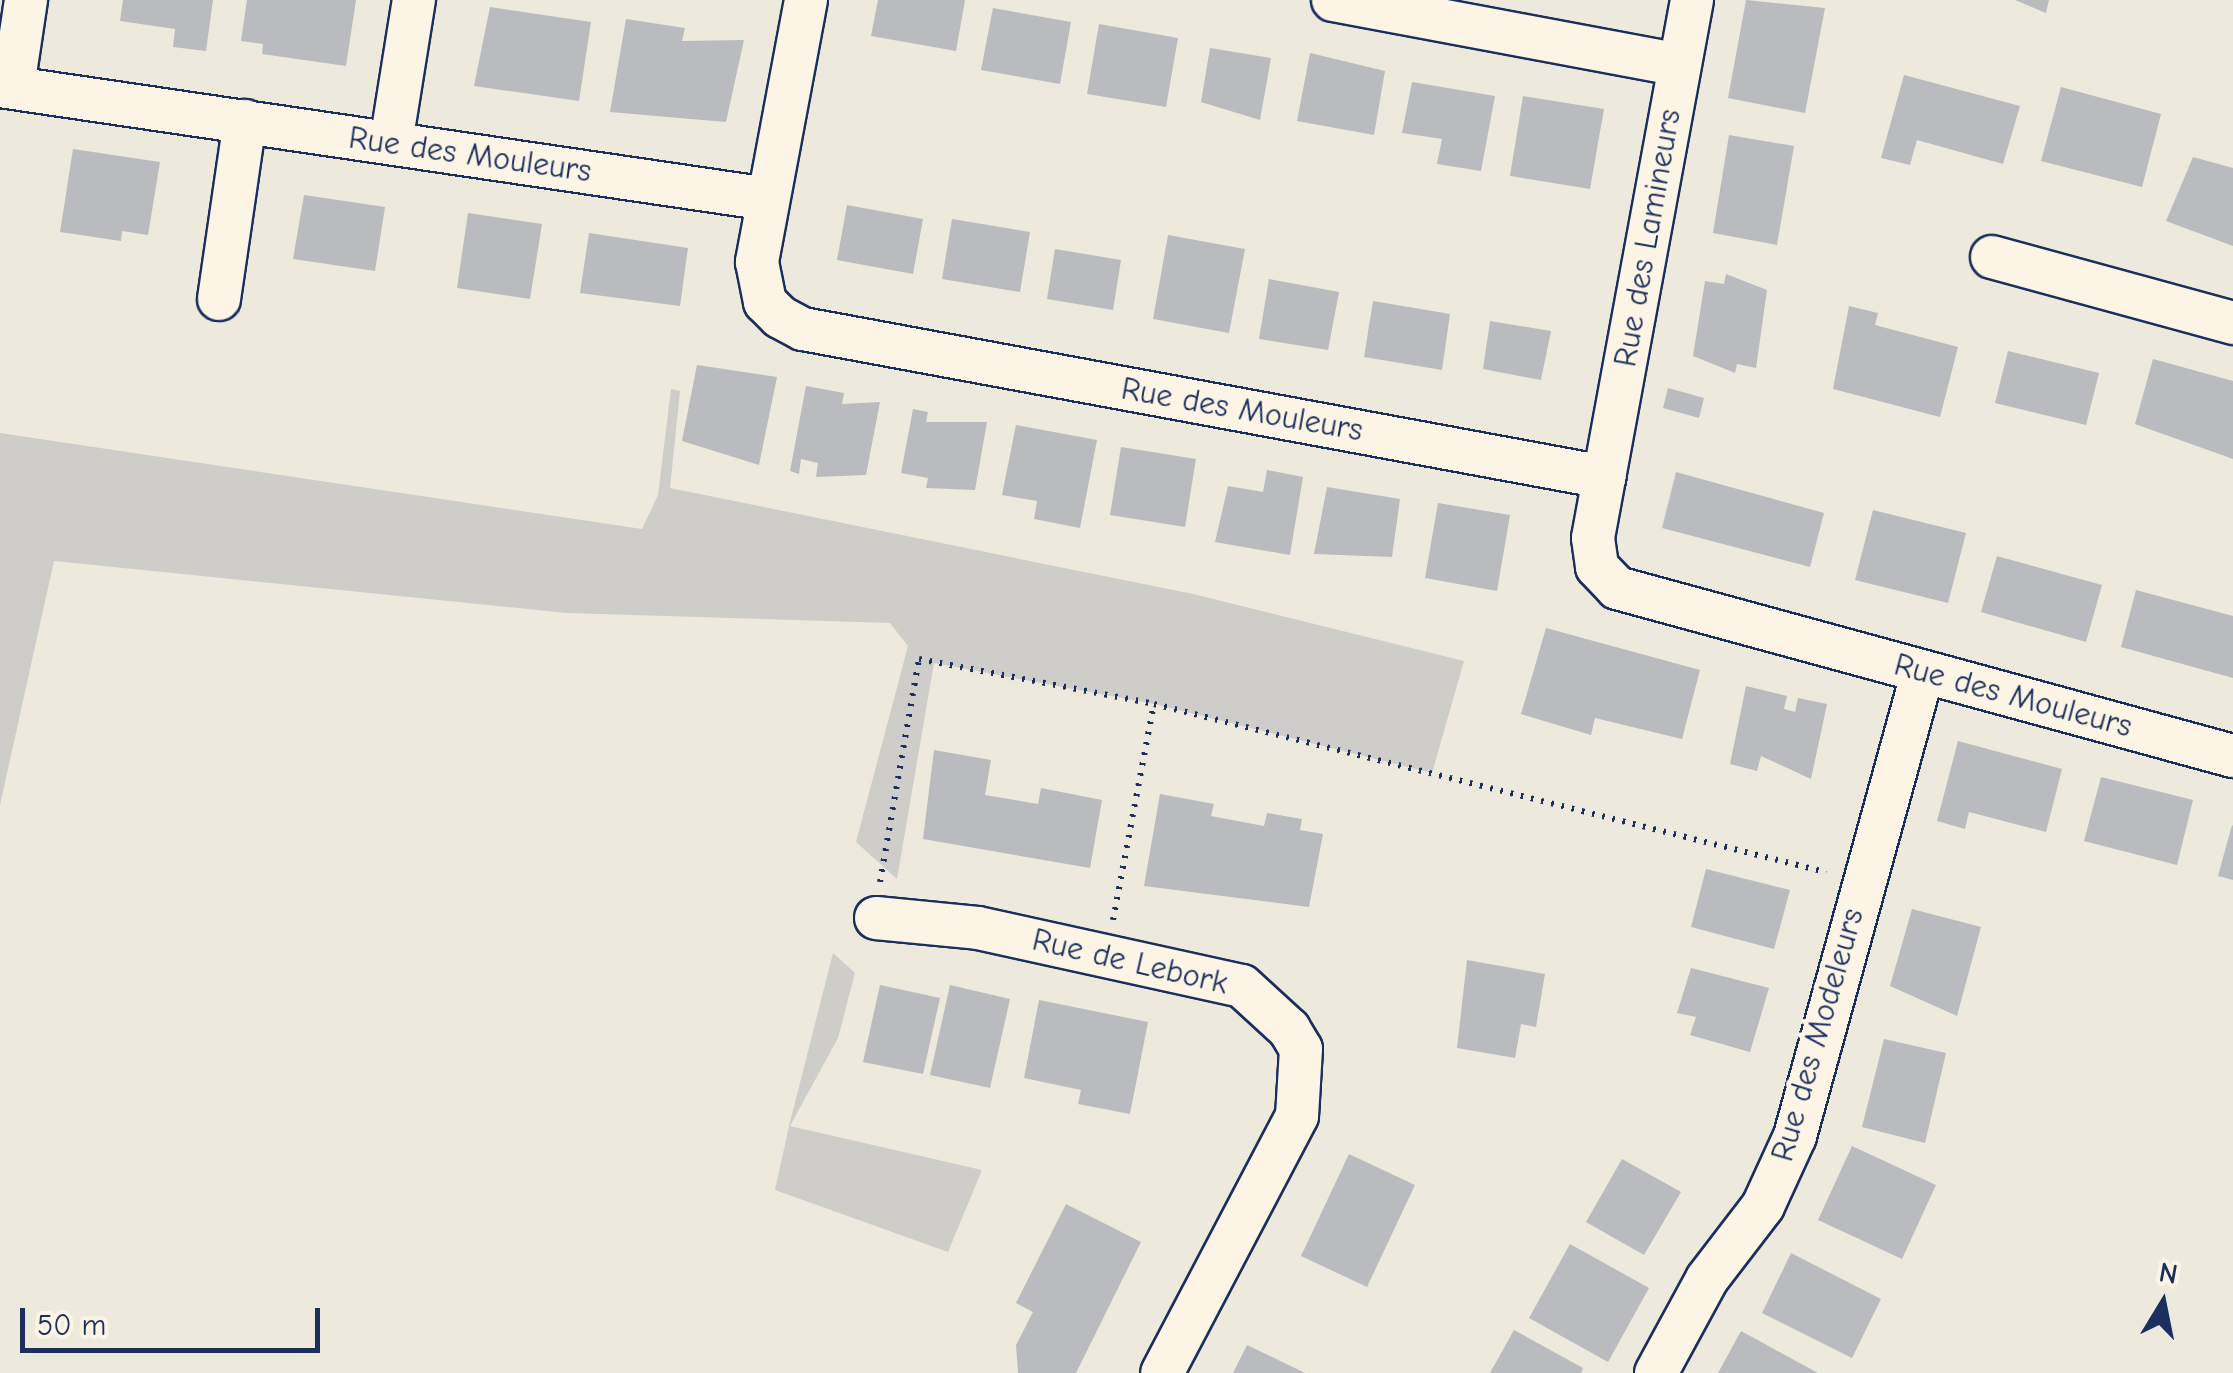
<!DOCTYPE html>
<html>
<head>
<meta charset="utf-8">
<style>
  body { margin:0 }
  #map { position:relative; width:2233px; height:1373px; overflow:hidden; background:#eee9dd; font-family:"Comic Neue",sans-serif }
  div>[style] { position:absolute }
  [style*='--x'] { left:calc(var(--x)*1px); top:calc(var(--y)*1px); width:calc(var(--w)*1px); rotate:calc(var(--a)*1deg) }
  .green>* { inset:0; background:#cfcdca }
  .building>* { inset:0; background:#babbbe }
  .path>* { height:6px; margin-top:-3px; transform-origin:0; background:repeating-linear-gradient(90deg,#1b2f5e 0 2.5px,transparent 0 10.5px) }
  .roads { filter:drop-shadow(2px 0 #1b2f5e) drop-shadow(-2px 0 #1b2f5e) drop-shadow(0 2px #1b2f5e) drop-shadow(0 -2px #1b2f5e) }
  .minor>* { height:42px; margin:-21px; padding:0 21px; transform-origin:21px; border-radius:21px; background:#fcf5e5 }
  span { translate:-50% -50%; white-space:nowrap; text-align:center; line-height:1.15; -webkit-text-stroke:10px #fcf5e5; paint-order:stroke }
  .street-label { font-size:32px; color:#1b2f5e }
  .north { position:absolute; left:2113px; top:1253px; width:100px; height:100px; -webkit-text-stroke:8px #fcf5e5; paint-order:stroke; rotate:10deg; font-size:28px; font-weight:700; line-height:40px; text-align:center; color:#1b2f5e }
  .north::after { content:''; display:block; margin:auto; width:35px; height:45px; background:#1b2f5e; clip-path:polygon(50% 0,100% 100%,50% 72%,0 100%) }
  .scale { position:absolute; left:20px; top:1308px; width:300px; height:45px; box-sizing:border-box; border:5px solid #1b2f5e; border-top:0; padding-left:12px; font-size:30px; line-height:35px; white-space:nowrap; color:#1b2f5e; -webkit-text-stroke:8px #fcf5e5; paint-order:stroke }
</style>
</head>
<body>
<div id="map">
  <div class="green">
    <i style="clip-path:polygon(671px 389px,680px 391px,670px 488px,1193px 594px,1464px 661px,1432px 773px,1154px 704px,934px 663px,897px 879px,856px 842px,908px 646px,890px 623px,567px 613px,54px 561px,0 805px,0 433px,642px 529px,658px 495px)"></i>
    <i style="clip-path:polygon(833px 953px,855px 973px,838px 1038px,790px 1126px,982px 1170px,948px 1252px,775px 1190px,789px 1126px)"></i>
  </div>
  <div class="building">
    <i style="clip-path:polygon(123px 0,213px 0,206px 51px,173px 47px,175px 29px,120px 21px)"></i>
    <i style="clip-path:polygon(247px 0,356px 0,346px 66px,262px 54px,263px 44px,241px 41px)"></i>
    <i style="clip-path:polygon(878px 0,965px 0,956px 51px,871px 36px)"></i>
    <i style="clip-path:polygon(1746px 0,1825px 8px,1805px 113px,1728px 98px)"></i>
    <i style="clip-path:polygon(2015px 0,2049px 0,2046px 13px)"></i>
    <i style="clip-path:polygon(490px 7px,591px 22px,579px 101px,474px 86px)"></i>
    <i style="clip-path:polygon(993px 8px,1071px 22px,1060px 84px,981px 70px)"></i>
    <i style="clip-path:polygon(626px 19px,685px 28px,682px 41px,744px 40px,726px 122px,610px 112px)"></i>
    <i style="clip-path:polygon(1099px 24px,1178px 38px,1166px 107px,1087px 94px)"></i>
    <i style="clip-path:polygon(1210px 48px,1271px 58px,1260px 120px,1201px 102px)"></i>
    <i style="clip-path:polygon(1310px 53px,1385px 71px,1374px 135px,1297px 121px)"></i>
    <i style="clip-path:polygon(1904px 75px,2020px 106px,2003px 164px,1917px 140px,1910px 165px,1881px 158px)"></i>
    <i style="clip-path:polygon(1412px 82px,1495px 96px,1481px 171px,1437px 164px,1442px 139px,1402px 133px)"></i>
    <i style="clip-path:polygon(2061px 87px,2161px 114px,2142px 187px,2041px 161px)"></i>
    <i style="clip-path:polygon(1523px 96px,1604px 109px,1590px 189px,1510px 176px)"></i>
    <i style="clip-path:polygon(1729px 135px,1794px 146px,1777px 245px,1713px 233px)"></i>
    <i style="clip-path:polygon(73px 149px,160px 162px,148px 235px,122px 231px,121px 241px,60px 232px)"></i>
    <i style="clip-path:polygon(2193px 157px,2233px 168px,2233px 246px,2166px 221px)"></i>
    <i style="clip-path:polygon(304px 195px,385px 207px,375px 271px,293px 259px)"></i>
    <i style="clip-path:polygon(847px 205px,923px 219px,913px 274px,837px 260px)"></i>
    <i style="clip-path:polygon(468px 213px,542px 224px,530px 299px,457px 288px)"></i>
    <i style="clip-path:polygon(952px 219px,1030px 232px,1020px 292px,942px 279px)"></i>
    <i style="clip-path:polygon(589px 233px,688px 248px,680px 306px,580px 293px)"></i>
    <i style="clip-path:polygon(1168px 235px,1245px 249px,1229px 333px,1153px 319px)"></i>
    <i style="clip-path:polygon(1055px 249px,1121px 260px,1113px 310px,1047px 299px)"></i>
    <i style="clip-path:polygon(1726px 274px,1767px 290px,1756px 368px,1737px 364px,1735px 373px,1693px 356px,1705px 281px,1724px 284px)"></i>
    <i style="clip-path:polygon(1269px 279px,1339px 292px,1328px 350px,1259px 339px)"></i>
    <i style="clip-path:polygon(1373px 301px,1450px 314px,1442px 370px,1364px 357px)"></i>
    <i style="clip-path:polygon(1849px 306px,1878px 313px,1875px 325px,1958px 347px,1940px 417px,1833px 389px)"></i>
    <i style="clip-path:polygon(1490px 321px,1551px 331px,1541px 380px,1483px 369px)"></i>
    <i style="clip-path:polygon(2008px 351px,2099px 373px,2086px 425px,1995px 403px)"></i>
    <i style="clip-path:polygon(2153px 359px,2233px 381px,2233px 459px,2135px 424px)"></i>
    <i style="clip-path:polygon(697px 365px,777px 377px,759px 465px,682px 441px)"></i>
    <i style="clip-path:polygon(806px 386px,844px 393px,842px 404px,880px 402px,866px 475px,816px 477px,818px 463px,801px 459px,799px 474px,790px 471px)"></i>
    <i style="clip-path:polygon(1668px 388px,1704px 398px,1699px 418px,1663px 408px)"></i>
    <i style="clip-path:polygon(913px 409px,928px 412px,926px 422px,987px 422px,975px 490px,926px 488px,928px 478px,901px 473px)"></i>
    <i style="clip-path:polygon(1016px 425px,1097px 440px,1080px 528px,1034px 519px,1037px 501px,1002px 495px)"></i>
    <i style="clip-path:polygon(1121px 447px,1196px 459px,1185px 527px,1110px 515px)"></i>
    <i style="clip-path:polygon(1267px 470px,1303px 477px,1290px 555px,1215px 542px,1228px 486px,1263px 492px)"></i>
    <i style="clip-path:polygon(1676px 472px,1824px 513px,1810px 567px,1662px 528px)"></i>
    <i style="clip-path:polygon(1327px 487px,1400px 499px,1392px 557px,1314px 554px)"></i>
    <i style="clip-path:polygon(1438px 503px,1510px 515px,1497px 591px,1425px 578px)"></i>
    <i style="clip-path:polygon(1873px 510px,1966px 533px,1948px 603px,1855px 580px)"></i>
    <i style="clip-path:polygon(1997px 556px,2102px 585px,2086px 642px,1981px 612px)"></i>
    <i style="clip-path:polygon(2136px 590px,2233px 616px,2233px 678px,2121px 647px)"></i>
    <i style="clip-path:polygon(1546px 628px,1700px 670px,1682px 739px,1595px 718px,1591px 735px,1521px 714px)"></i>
    <i style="clip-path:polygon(1746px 686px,1787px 696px,1784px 709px,1795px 712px,1798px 698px,1827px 704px,1811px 779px,1761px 756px,1757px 771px,1730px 764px)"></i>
    <i style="clip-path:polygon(1958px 741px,2062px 769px,2046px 832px,1969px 812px,1965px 829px,1937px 821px)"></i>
    <i style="clip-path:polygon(934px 750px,991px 760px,985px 795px,1038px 804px,1041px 788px,1102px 800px,1090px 868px,923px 839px)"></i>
    <i style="clip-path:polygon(2101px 777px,2193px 800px,2177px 865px,2084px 841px)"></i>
    <i style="clip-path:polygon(1160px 794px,1214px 804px,1211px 816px,1264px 826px,1267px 813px,1302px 819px,1300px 830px,1323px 834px,1309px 907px,1144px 886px)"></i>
    <i style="clip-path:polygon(2232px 825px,2233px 826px,2233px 880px,2218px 876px)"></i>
    <i style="clip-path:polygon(1706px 869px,1790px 890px,1774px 949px,1691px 927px)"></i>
    <i style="clip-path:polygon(1912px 909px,1981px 927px,1957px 1016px,1890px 986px)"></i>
    <i style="clip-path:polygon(1467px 960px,1545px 974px,1536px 1027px,1521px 1024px,1515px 1058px,1457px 1048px)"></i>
    <i style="clip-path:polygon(1691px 968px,1769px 988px,1750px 1052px,1690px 1035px,1696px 1017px,1677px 1013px)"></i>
    <i style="clip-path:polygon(880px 985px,940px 998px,923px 1074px,863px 1062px)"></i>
    <i style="clip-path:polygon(950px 985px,1010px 999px,990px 1088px,930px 1075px)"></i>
    <i style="clip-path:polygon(1039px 1000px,1148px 1022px,1130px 1114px,1078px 1104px,1081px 1090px,1024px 1078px)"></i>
    <i style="clip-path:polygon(1884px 1039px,1946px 1053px,1925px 1143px,1862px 1127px)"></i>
    <i style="clip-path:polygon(1852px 1146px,1936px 1185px,1902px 1259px,1818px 1220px)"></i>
    <i style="clip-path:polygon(1349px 1154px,1415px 1185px,1367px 1287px,1301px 1256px)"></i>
    <i style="clip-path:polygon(1622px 1159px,1681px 1192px,1644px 1255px,1586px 1222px)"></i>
    <i style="clip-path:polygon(1066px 1204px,1141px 1242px,1076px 1373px,1018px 1373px,1016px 1345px,1033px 1312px,1016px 1303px)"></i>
    <i style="clip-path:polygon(1570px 1244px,1649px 1288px,1608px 1362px,1529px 1318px)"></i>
    <i style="clip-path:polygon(1791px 1253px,1881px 1299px,1852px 1358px,1762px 1313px)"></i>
    <i style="clip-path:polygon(1514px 1330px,1583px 1368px,1581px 1373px,1490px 1373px)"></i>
    <i style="clip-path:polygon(1741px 1331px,1818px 1373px,1718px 1373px)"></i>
    <i style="clip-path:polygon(1247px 1345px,1305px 1373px,1233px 1373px)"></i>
  </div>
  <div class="path">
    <i style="--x:880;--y:882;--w:226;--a:-80.1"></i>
    <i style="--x:919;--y:659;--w:239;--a:10.8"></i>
    <i style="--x:1154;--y:704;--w:693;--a:14.04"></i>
    <i style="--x:1113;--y:920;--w:220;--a:-79.3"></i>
  </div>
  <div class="roads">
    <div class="minor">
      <i style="--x:806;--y:0;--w:267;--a:100.6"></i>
      <i style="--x:757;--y:262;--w:41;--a:78.7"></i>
      <i style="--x:765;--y:302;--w:21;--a:45"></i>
      <i style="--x:780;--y:317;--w:26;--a:28"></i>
      <i style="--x:803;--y:329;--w:815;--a:10.47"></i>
      <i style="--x:1333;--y:0;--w:352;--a:10.6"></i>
      <i style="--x:1692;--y:0;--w:547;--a:100.43"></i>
      <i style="--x:1593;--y:538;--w:29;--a:82"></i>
      <i style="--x:1597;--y:567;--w:29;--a:46"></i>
      <i style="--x:1617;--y:588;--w:638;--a:15.26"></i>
      <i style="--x:0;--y:86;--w:776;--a:8.37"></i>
      <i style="--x:13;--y:87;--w:88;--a:-81.5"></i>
      <i style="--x:391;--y:143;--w:145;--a:-80.9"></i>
      <i style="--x:1992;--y:257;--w:250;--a:15.3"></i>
      <i style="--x:219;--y:299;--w:180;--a:-81.7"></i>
      <i style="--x:876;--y:918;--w:102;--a:5.6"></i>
      <i style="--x:978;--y:928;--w:270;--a:12.4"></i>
      <i style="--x:1242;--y:986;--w:64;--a:42.5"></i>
      <i style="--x:1289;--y:1029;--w:23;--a:59"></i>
      <i style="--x:1301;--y:1049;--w:67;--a:93.4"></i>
      <i style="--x:1297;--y:1116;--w:290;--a:117.7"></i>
      <i style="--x:1656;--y:1373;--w:107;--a:-61.5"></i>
      <i style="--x:1707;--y:1279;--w:92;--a:-52.5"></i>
      <i style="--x:1763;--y:1206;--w:77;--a:-65.4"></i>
      <i style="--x:1795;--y:1136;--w:481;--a:-74.6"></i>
    </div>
  </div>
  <div class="street-label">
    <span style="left:470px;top:155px;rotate:8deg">Rue des Mouleurs</span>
    <span style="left:1648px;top:238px;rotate:-80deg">Rue des Lamineurs</span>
    <span style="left:1242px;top:410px;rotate:10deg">Rue des Mouleurs</span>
    <span style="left:2013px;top:696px;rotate:15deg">Rue des Mouleurs</span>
    <span style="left:1130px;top:962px;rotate:13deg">Rue de Lebork</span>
    <span style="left:1818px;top:1035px;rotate:-74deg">Rue des Modeleurs</span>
  </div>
  <div class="north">N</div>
  <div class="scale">50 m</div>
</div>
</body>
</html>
